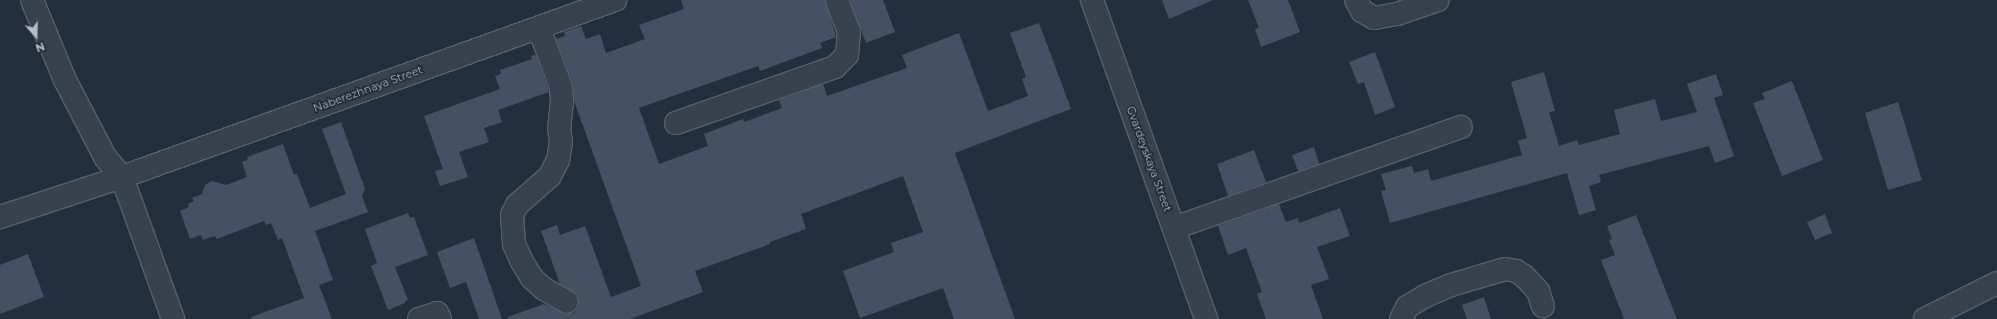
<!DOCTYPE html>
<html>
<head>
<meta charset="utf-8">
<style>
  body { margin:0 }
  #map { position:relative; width:1997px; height:319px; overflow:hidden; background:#242f3e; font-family:Montserrat,sans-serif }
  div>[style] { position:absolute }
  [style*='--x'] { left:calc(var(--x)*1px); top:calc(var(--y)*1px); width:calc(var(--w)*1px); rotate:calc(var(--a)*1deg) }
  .building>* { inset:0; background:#455162 }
  .roads { filter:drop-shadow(1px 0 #565f6c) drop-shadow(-1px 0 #565f6c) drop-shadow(0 1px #565f6c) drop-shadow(0 -1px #565f6c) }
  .minor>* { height:22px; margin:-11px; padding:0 11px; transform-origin:11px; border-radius:11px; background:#38414e }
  span { translate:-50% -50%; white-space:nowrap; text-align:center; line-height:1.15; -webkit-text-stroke:3px #1d2633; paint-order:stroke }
  .street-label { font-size:11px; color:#b4bcc9 }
  .north { position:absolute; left:16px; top:16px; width:40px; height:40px; -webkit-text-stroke:3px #1d2633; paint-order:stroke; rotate:160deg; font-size:11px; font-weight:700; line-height:16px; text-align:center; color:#b4bcc9 }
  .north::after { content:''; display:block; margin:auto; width:14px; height:18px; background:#b4bcc9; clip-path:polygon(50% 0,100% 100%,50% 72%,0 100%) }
</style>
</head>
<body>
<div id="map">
  <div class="building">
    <i style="clip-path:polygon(681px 0,825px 0,836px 37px,820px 43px,822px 48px,760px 71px,758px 66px,639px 108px,659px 164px,708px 146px,704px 134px,743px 119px,744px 122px,782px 108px,779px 100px,823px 84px,827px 96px,907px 68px,902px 55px,959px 33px,988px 111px,1028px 96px,1022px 79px,1026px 77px,1010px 33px,1039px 23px,1071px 109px,955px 153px,1015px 319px,954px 319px,943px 288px,860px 318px,843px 271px,894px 252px,891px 243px,923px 232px,903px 176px,801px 214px,806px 229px,770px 242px,770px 244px,695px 271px,703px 292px,630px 319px,508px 319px,508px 317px,544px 304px,567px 314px,574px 313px,578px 308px,579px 302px,578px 295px,560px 284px,541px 231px,557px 225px,560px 235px,585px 226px,611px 297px,641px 286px,574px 101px,573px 83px,556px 39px,565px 36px,564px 32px,581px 26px,586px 39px,600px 34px,606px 53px,645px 39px,639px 25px,684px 9px)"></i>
    <i style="clip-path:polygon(850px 0,883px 0,895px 32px,866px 43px)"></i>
    <i style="clip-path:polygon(1162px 0,1213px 0,1169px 19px)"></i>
    <i style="clip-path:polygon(1248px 0,1288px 0,1300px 32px,1261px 47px,1255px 29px,1259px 28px)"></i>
    <i style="clip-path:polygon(1375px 52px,1395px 107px,1375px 115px,1364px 82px,1358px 84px,1349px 62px)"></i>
    <i style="clip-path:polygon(536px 55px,549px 92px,498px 110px,502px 122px,484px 128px,489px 142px,459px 152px,468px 177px,440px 186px,435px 171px,443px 169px,424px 116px,500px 89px,495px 76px,501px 74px,500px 70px,532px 59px,531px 56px)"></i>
    <i style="clip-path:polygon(1544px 72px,1555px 111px,1549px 112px,1559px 146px,1577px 140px,1579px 145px,1620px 134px,1614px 110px,1655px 99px,1661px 121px,1697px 112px,1687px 84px,1716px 74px,1723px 95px,1714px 98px,1734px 156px,1715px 163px,1709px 146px,1599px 175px,1601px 182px,1589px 186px,1596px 210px,1579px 215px,1567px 173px,1390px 223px,1381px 191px,1386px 190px,1381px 174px,1412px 166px,1414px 173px,1428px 169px,1431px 181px,1522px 155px,1518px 141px,1527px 138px,1511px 82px)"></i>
    <i style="clip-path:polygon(1792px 81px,1823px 160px,1782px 176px,1753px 103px,1765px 99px,1762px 93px)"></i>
    <i style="clip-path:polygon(1898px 102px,1922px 180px,1888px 190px,1865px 113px)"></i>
    <i style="clip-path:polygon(341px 122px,365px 189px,362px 196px,368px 212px,315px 231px,333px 280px,319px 285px,332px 319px,252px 319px,251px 317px,304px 298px,282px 238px,278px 240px,271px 223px,266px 225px,264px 221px,217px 239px,215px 236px,203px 240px,201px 235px,190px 239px,180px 211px,189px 207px,188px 204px,194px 201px,192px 198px,202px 194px,205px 185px,212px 181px,226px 185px,247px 177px,242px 162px,248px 160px,247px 157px,283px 144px,294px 175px,297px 174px,310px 208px,346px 194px,322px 129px)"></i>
    <i style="clip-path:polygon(1314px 147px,1319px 164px,1298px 171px,1292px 155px)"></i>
    <i style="clip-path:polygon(1254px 150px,1266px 182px,1228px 196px,1217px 164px)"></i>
    <i style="clip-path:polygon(1279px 204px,1286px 222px,1298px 218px,1299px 223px,1340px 208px,1350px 236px,1317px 247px,1329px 279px,1311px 285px,1323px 319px,1266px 319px,1257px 294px,1262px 292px,1246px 248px,1228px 255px,1218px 226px)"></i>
    <i style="clip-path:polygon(408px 213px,410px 218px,414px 217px,428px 255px,395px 267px,408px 300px,405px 301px,405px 303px,388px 310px,371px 266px,377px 263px,365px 229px)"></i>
    <i style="clip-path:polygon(1825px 214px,1832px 233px,1815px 240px,1807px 222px)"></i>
    <i style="clip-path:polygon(1636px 215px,1677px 319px,1624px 319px,1601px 260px,1615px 255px,1609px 240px,1612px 239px,1607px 226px)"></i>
    <i style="clip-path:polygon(474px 238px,502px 319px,479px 319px,466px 282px,450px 288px,437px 252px)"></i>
    <i style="clip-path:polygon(28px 254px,44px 297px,0 314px,0 265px)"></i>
    <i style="clip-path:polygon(1484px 297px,1491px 319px,1467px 319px,1462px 305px)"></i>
  </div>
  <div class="roads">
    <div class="minor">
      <i style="--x:32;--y:0;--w:87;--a:67.6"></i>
      <i style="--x:65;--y:80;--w:87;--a:62.5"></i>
      <i style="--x:105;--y:157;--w:26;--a:50"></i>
      <i style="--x:122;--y:177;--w:151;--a:70.2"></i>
      <i style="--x:1092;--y:0;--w:339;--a:70.3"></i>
      <i style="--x:1356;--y:0;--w:13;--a:61"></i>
      <i style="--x:1362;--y:11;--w:14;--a:30"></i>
      <i style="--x:1374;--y:18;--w:23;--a:-10"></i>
      <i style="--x:1397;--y:14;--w:43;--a:-18.9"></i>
      <i style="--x:539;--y:28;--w:63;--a:69.6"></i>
      <i style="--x:561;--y:87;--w:14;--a:86"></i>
      <i style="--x:562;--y:101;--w:27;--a:96"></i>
      <i style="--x:559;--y:128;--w:14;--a:82"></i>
      <i style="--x:561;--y:142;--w:18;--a:99"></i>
      <i style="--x:558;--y:160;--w:18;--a:117"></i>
      <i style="--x:550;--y:176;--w:44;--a:138.7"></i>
      <i style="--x:517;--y:205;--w:11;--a:117"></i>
      <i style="--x:512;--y:215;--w:14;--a:86"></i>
      <i style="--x:513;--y:229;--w:15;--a:86"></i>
      <i style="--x:514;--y:244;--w:17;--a:66"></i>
      <i style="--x:521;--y:260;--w:21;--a:59"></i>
      <i style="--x:532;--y:278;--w:16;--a:43"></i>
      <i style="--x:544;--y:289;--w:26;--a:29"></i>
      <i style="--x:676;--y:123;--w:169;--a:-19.4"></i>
      <i style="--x:835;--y:67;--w:17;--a:-45"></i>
      <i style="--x:847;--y:55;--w:23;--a:-85"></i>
      <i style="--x:849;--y:32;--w:34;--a:-111"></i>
      <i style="--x:0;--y:217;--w:128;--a:-18.2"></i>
      <i style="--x:122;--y:177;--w:524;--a:-19.75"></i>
      <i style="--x:1174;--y:228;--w:304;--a:-19.4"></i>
      <i style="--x:419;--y:319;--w:19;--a:-18"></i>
      <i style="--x:437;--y:313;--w:7;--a:63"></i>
      <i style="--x:1401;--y:319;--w:13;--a:-63"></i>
      <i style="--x:1407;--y:307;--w:21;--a:-31"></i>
      <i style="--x:1425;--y:296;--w:28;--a:-23"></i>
      <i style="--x:1451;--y:285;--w:56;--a:-16.5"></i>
      <i style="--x:1505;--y:269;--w:11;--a:10"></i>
      <i style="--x:1516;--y:271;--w:9;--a:32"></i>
      <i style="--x:1524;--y:276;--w:21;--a:47"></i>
      <i style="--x:1538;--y:291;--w:16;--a:72"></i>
      <i style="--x:1925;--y:319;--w:80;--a:-26.6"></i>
    </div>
  </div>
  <div class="street-label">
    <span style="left:368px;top:89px;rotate:-20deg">Naberezhnaya Street</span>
    <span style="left:1149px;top:159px;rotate:70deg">Gvardeyskaya Street</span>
  </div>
  <div class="north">N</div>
</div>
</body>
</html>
